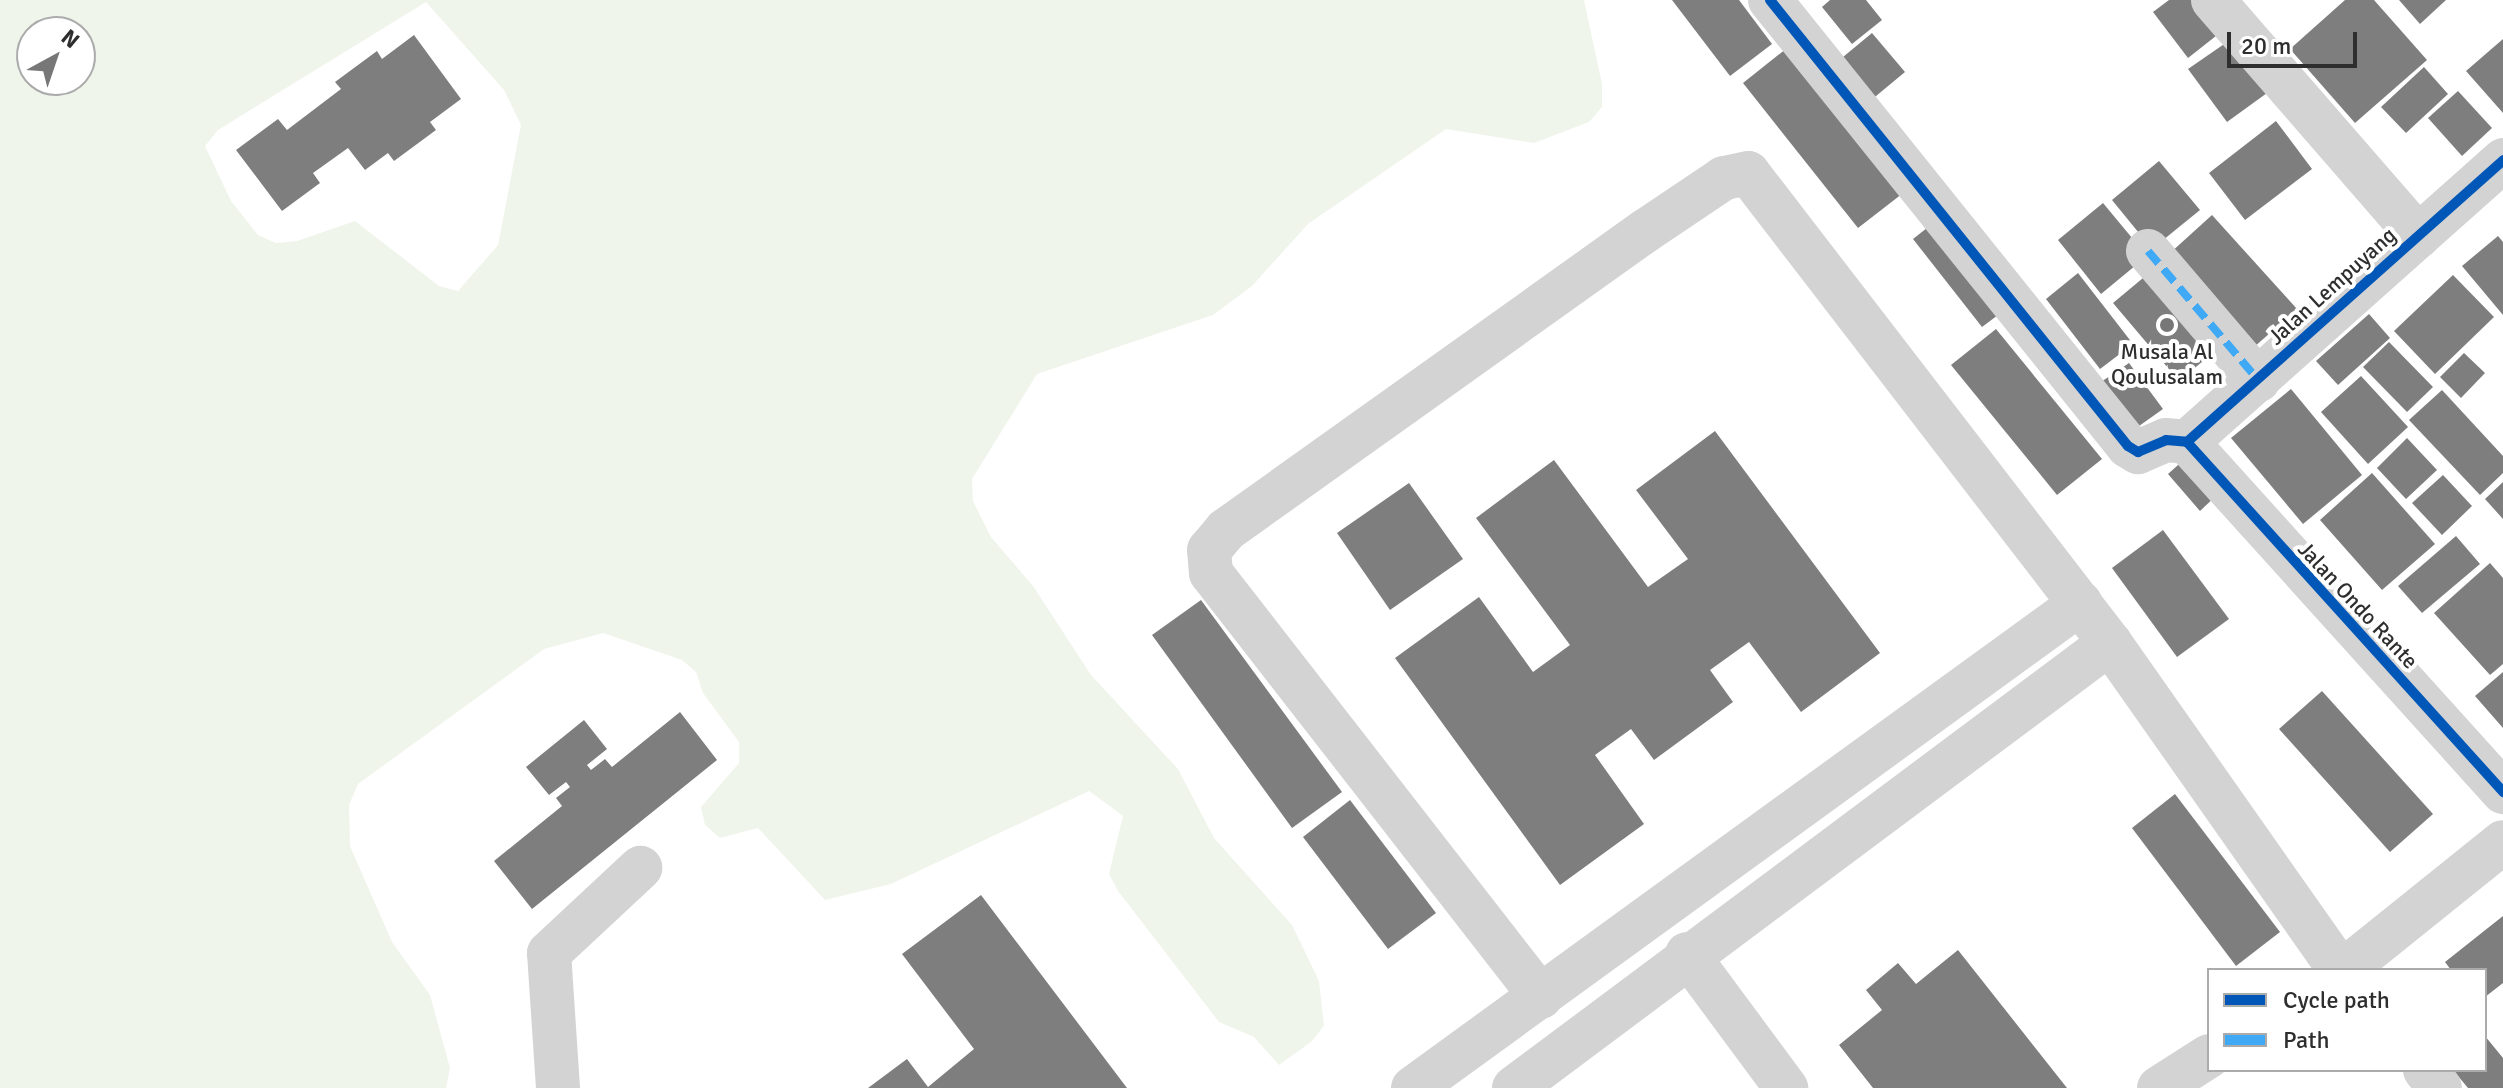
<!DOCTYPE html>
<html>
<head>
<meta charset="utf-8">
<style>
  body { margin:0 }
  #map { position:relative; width:2503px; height:1088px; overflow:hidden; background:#fff; font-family:Signika,sans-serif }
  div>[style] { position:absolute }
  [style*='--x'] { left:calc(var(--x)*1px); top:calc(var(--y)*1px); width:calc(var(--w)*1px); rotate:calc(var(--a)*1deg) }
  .green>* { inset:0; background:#f0f5eb }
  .building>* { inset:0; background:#7e7e7e }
  .minor>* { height:44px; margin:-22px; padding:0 22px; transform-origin:22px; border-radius:22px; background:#d3d3d3 }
  .quiet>* { height:8px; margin-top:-4px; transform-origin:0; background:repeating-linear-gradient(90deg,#3fa9f5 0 16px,transparent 0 24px) }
  .cycleway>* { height:10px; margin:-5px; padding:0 5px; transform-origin:5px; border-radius:5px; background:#0057b8 }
  .dots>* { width:22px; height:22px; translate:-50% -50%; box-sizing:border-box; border:4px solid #fff; border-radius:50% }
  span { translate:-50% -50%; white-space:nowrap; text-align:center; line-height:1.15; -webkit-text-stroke:8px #fff; paint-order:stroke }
  .street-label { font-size:22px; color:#2e2e2e }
  .poi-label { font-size:22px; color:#2e2e2e }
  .legend { position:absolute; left:2207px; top:968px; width:280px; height:104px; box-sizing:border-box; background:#fff; border:2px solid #ababab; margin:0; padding:10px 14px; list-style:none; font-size:24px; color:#2e2e2e }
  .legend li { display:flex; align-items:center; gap:16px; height:40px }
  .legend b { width:40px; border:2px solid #ababab }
  .north { position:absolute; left:16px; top:16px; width:80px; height:80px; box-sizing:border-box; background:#fff; border:2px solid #ababab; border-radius:50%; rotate:40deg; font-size:22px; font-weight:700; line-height:32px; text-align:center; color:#2e2e2e }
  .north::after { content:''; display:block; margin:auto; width:28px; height:36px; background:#777; clip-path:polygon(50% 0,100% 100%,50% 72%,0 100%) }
  .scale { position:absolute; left:2227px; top:32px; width:130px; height:36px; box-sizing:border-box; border:4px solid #2e2e2e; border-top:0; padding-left:10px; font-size:24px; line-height:28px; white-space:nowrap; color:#2e2e2e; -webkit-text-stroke:6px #fff; paint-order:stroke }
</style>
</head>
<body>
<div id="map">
  <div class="green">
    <i style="clip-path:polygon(evenodd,0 0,1584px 0,1602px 84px,1602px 107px,1589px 122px,1534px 143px,1446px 129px,1308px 224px,1252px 286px,1213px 315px,1037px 374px,972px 479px,973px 501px,991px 537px,1033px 586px,1091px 675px,1178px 769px,1214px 838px,1292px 925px,1319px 981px,1324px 1026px,1311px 1042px,1279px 1065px,1254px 1037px,1219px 1022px,1118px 891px,1109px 874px,1123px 816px,1089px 791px,891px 884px,825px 900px,758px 828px,720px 838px,705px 825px,701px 807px,739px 763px,739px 742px,703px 693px,696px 672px,682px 660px,603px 633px,544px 649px,358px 784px,349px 805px,350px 846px,392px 942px,430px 995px,450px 1068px,446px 1088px,0 1088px,0 0,426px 2px,504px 90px,521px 125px,498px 245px,458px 291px,439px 286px,355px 221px,297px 241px,276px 243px,258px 235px,231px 201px,205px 146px,218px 130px,426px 2px,0 0,32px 32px,80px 32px,80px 80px,32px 80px,32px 32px)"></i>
  </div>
  <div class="building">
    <i style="clip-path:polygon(1672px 0,1739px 0,1772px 44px,1730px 76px)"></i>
    <i style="clip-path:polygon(1830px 0,1866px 0,1882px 20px,1852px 44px,1822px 7px)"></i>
    <i style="clip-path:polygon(2169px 0,2196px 0,2221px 32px,2188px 58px,2153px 12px)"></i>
    <i style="clip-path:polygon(2345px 0,2374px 0,2427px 60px,2355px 123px,2290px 49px)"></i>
    <i style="clip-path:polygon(2399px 0,2446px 0,2420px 24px)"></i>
    <i style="clip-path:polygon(1872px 33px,1905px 72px,1870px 101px,1837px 62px)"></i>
    <i style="clip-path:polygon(414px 35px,461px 99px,430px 122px,436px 130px,394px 161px,388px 153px,365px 170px,348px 148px,313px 173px,320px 183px,282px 211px,236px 150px,278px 119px,287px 130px,341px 89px,335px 82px,377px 51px,382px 59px)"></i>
    <i style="clip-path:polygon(2503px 39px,2503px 113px,2466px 71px)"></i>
    <i style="clip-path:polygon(2230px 40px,2267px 93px,2227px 122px,2188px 69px)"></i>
    <i style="clip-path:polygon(1792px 44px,1907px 190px,1858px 228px,1743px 83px)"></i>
    <i style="clip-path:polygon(2424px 67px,2448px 94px,2406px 133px,2381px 107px)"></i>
    <i style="clip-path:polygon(2458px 91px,2492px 128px,2462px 156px,2428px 118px)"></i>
    <i style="clip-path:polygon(2276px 121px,2312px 169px,2245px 220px,2209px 173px)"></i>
    <i style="clip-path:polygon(2159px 161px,2200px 210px,2152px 249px,2112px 200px)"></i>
    <i style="clip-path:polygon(2103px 203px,2147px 256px,2101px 294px,2058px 240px)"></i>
    <i style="clip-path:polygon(2212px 215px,2297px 309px,2253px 348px,2169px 254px)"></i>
    <i style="clip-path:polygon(1937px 220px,2006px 309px,1982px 327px,1913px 239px)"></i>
    <i style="clip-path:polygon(2498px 236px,2503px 242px,2503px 315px,2462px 266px)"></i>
    <i style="clip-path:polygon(2155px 268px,2220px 347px,2179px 381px,2113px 303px)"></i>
    <i style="clip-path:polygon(2078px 273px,2133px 344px,2100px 369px,2046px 299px)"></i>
    <i style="clip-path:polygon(2453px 275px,2494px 317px,2435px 374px,2394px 331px)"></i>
    <i style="clip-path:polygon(2369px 314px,2390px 338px,2338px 385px,2316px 361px)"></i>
    <i style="clip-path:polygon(1996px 329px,2102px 459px,2057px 495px,1951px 365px)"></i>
    <i style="clip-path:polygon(2389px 342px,2433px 387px,2407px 412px,2363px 367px)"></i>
    <i style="clip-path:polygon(2464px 353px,2485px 373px,2461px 398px,2440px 377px)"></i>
    <i style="clip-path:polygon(2129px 363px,2163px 409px,2132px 431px,2098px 384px)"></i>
    <i style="clip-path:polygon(2361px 376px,2408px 427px,2368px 464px,2321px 412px)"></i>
    <i style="clip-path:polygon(2291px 389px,2362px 475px,2303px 524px,2231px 438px)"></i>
    <i style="clip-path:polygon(2442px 390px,2503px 456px,2503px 473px,2480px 495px,2409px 420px)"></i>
    <i style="clip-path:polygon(1715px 431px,1880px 653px,1801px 712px,1749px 642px,1710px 670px,1733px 702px,1654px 760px,1631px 729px,1595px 755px,1644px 824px,1560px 885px,1395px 658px,1479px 597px,1533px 672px,1570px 645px,1476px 518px,1554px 460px,1648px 587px,1688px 559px,1636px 490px)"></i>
    <i style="clip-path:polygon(2407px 438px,2437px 470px,2406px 499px,2377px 468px)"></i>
    <i style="clip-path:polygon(2187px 457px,2219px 493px,2200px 511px,2168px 474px)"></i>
    <i style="clip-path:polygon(2372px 473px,2435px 544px,2382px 590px,2320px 520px)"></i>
    <i style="clip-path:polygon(2443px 475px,2472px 506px,2442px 535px,2412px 503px)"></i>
    <i style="clip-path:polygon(2503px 482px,2503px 519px,2485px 499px)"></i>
    <i style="clip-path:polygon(1409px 483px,1463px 559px,1390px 610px,1337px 533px)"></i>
    <i style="clip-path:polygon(2163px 530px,2229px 619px,2177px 657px,2112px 568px)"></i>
    <i style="clip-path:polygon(2456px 536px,2480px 564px,2422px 613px,2398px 586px)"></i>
    <i style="clip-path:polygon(2490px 563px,2503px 578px,2503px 664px,2490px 675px,2434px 613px)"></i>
    <i style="clip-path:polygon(1201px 600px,1342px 792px,1292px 828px,1152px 635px)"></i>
    <i style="clip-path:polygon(2503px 672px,2503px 728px,2475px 696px)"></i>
    <i style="clip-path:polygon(2322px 691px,2433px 814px,2390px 852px,2279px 729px)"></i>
    <i style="clip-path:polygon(680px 712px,717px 760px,532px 909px,494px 861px,562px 806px,556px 798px,570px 787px,566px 782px,549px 795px,526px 767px,584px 720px,607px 749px,587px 765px,591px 770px,605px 759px,612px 767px)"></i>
    <i style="clip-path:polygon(2175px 794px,2280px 932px,2236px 966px,2132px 828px)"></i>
    <i style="clip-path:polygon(1350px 800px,1436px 913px,1388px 949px,1303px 837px)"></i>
    <i style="clip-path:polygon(981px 895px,1127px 1088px,868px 1088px,907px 1059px,928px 1087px,974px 1049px,902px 954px)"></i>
    <i style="clip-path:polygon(2503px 916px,2503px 983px,2485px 997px,2485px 970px,2451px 970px,2445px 962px)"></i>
    <i style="clip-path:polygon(1958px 950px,2067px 1088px,1873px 1088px,1839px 1045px,1882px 1010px,1866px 990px,1898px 963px,1916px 984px)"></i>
    <i style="clip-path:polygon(2485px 1036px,2503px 1058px,2503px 1088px,2468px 1088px,2453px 1070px,2485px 1070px)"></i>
  </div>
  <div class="minor">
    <i style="--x:1770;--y:0;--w:572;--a:51.25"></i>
    <i style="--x:2128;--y:446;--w:12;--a:31"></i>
    <i style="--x:2138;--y:452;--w:30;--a:-23"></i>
    <i style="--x:2166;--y:440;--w:21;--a:5"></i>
    <i style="--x:2213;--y:0;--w:313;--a:49"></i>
    <i style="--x:2148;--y:251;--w:170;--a:49.5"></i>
    <i style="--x:2187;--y:442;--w:472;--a:47.9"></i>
    <i style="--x:2187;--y:442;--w:424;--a:-41.7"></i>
    <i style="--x:2110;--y:643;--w:400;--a:54.9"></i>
    <i style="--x:1687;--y:954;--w:167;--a:53.5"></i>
    <i style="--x:2344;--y:970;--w:204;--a:-38.8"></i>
    <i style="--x:2425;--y:1070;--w:23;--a:50"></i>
    <i style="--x:558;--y:1088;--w:135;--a:-93.8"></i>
    <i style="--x:549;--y:953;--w:125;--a:-43"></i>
    <i style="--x:1413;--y:1088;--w:825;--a:-35.98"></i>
    <i style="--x:1514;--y:1088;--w:744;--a:-36.75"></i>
    <i style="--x:2110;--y:643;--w:593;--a:-127.6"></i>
    <i style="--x:1748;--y:173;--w:25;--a:168"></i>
    <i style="--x:1724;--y:178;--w:95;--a:146.1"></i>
    <i style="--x:1645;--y:231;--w:515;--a:144.49"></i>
    <i style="--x:1226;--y:530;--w:26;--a:130"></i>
    <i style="--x:1209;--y:550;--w:23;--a:85"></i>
    <i style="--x:1211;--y:573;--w:537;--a:52.11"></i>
    <i style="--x:2159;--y:1088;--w:59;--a:-32.6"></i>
  </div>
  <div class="quiet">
    <i style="--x:2148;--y:251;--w:170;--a:49.5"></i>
  </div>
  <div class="cycleway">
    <i style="--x:1770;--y:0;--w:572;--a:51.25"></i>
    <i style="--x:2128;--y:446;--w:12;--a:31"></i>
    <i style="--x:2138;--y:452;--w:30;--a:-23"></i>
    <i style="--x:2166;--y:440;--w:21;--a:5"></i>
    <i style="--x:2187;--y:442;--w:472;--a:47.9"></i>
    <i style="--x:2187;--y:442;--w:424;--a:-41.7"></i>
  </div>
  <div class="dots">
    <i style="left:2167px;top:325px;background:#777"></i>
  </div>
  <div class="street-label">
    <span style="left:2332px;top:286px;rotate:-42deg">Jalan Lempuyang</span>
    <span style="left:2358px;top:605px;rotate:47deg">Jalan Ondo Rante</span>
  </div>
  <div class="poi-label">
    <span style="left:2167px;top:364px">Musala Al<br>Qoulusalam</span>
  </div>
  <ul class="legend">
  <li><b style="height:10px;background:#0057b8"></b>Cycle path</li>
  <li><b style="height:10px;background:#3fa9f5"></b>Path</li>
  </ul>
  <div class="north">N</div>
  <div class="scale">20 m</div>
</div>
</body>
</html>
